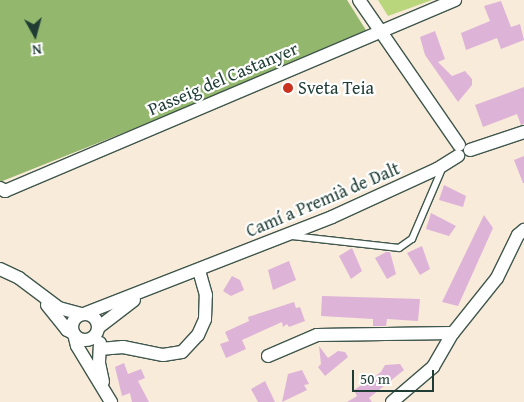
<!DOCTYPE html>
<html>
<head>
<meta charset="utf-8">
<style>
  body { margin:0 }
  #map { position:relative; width:524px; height:402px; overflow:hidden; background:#f8ebd9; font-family:"Gentium Book Plus",serif }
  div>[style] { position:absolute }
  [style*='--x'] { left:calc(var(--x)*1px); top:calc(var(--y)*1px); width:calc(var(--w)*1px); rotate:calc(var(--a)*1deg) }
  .green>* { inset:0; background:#bad67c }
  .forest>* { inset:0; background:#93b76c }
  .building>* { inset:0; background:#deb3d8 }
  .roads { filter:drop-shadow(1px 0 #40574d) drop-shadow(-1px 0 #40574d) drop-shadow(0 1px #40574d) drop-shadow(0 -1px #40574d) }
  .service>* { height:6px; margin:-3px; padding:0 3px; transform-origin:3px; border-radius:3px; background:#fff }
  .minor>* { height:12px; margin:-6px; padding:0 6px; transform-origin:6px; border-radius:6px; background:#fff }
  .minor>.ring { margin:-6px; padding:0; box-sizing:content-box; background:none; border:12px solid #fff; border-radius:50% }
  .dots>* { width:14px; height:14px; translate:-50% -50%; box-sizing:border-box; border:2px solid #fff; border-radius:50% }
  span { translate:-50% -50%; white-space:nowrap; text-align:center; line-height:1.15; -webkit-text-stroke:4.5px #fff; paint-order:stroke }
  .street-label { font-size:18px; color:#1f3d34 }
  .poi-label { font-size:18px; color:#1f3d34 }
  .left { translate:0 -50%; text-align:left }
  .north { position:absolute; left:10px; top:10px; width:50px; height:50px; -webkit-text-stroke:4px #fff; paint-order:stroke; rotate:173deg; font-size:14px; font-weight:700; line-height:20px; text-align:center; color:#1f3d34 }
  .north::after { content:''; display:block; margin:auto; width:18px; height:22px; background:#1f3d34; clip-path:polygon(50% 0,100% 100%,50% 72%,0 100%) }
  .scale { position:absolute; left:352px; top:370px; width:82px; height:22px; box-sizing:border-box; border:2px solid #1f3d34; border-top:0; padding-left:6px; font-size:15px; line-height:18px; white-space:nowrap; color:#1f3d34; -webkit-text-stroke:4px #fff; paint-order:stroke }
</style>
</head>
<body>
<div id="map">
  <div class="green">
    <i style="clip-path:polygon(378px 0,432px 0,388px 16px)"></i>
  </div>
  <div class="forest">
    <i style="clip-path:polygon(0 0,347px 0,369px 35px,0 182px)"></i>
  </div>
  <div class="building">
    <i style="clip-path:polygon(501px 1px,511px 27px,520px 24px,524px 40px,501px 49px,497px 38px,466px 50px,461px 33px,490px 21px,484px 6px)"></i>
    <i style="clip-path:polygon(435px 31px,445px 59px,438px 62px,452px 76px,465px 71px,472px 79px,472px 85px,458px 102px,425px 55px,420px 37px)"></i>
    <i style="clip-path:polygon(524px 87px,524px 124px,521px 125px,517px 114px,483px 127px,475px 105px)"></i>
    <i style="clip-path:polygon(524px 156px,524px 183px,523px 183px,514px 160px)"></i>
    <i style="clip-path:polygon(444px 185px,466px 196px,463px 207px,439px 200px)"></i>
    <i style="clip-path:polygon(431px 213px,456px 226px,449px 236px,426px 229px)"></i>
    <i style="clip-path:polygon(484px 215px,493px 228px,458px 306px,442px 302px)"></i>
    <i style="clip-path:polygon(422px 246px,430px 269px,420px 275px,407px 253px)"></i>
    <i style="clip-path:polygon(352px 248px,362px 271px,351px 279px,339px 256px)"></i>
    <i style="clip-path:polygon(386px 252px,390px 252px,396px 274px,387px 279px,375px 258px)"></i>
    <i style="clip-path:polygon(289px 261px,296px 280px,273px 290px,268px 270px)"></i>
    <i style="clip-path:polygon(232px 276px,240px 280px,244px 290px,231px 296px,223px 291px)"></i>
    <i style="clip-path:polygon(322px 296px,420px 299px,418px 321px,387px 319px,386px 326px,373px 326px,373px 319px,321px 316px)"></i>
    <i style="clip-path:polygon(294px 302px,296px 308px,300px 307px,305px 321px,289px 327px,287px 324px,283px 327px,282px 322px,242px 340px,246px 349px,226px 358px,220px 344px,229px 341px,225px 332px,249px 321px,248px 317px)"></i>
    <i style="clip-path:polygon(319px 346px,328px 358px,338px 351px,345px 352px,348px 357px,325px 376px,318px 367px,321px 364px)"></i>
    <i style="clip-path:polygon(124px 363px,128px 374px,141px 369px,145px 378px,138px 381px,149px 402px,132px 402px,130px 393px,122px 396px,115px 367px)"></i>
    <i style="clip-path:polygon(400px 364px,404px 370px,369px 398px,372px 402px,347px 402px,357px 396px,354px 390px,381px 372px,385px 365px)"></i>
    <i style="clip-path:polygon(302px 370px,309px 384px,304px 385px,307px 390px,282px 402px,288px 374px)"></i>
    <i style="clip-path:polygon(265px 381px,275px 402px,258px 402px,251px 389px)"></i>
  </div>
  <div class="roads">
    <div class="service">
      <i style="--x:292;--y:236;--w:108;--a:6.4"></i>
      <i style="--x:399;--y:248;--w:16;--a:-35"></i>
      <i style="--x:412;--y:239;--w:76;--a:-66.8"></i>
    </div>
    <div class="minor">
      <i style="--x:359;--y:0;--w:176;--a:55.4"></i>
      <i style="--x:470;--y:150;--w:57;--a:-18.4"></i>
      <i style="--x:0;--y:188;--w:6;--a:31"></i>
      <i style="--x:5;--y:191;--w:489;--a:-23"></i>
      <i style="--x:0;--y:269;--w:21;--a:25"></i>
      <i style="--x:19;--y:278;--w:50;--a:36.9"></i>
      <i style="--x:59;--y:308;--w:24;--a:15"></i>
      <i style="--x:47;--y:305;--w:32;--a:51"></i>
      <i style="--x:67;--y:330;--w:7;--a:27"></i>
      <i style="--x:86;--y:313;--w:264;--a:-21.3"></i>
      <i style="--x:332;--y:217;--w:115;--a:-24.6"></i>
      <i style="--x:437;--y:169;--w:25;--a:-32"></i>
      <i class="ring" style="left:72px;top:314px;width:14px;height:14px"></i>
      <i style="--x:99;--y:327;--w:44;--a:-37.6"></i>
      <i style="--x:74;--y:334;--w:12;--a:76"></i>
      <i style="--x:77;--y:346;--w:66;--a:58.7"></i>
      <i style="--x:100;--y:343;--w:20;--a:93"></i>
      <i style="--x:99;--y:363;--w:19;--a:78"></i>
      <i style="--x:100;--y:349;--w:23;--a:-5"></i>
      <i style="--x:123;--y:347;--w:41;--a:11.3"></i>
      <i style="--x:163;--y:355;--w:19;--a:-9"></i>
      <i style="--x:182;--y:352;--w:23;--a:-47"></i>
      <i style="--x:198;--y:335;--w:17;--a:-66"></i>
      <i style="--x:205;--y:319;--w:24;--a:-88"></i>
      <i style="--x:206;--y:295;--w:25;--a:-106"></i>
      <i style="--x:268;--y:356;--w:53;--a:-23.2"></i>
      <i style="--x:317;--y:335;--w:136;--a:-0.8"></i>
      <i style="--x:392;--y:402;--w:54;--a:-40.5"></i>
      <i style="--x:433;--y:367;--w:39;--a:-60"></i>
      <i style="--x:453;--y:333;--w:70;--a:-51.3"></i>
      <i style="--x:497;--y:278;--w:48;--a:-64"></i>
      <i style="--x:518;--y:235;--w:8;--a:-40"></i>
    </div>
  </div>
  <div class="dots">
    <i style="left:288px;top:88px;background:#c8321e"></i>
  </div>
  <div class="street-label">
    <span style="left:223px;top:79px;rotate:-23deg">Passeig del Castanyer</span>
    <span style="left:323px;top:200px;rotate:-23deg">Camí a Premià de Dalt</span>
  </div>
  <div class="poi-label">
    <span class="left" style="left:298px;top:88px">Sveta Teia</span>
  </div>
  <div class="north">N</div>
  <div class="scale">50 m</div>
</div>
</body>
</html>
